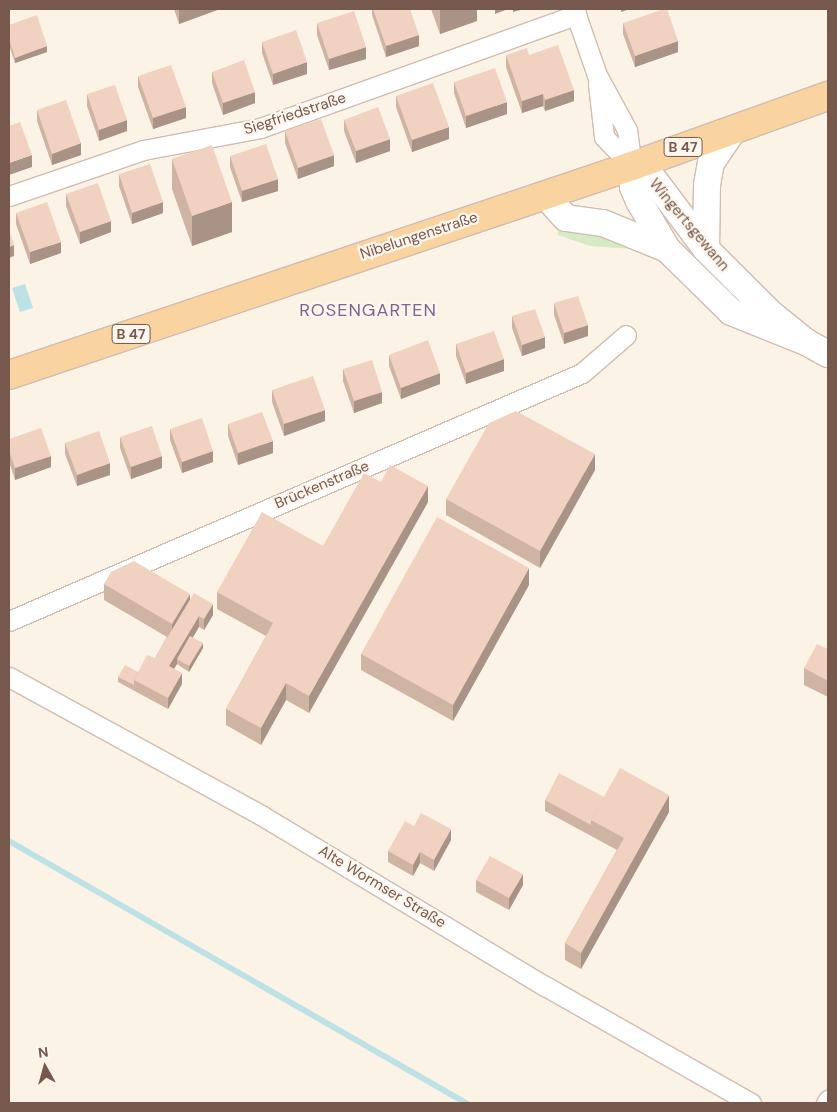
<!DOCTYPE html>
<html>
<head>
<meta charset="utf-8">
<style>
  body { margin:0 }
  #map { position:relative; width:837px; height:1112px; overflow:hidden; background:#fcf3e7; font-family:"DM Sans",sans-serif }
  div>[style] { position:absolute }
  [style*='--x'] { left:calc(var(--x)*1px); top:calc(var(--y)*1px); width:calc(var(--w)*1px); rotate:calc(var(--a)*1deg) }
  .green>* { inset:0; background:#d6eac6 }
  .water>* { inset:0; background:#bce2e6 }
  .stream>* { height:6px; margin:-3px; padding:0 3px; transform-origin:3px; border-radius:3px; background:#bce2e6 }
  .roads { filter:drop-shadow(1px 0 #d0bcb0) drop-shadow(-1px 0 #d0bcb0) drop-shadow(0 1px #d0bcb0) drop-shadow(0 -1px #d0bcb0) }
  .minor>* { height:19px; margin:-9.5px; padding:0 9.5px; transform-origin:9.5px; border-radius:9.5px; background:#fff }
  .secondary>* { height:26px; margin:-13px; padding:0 13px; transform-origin:13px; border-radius:13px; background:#fff }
  .primary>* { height:28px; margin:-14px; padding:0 14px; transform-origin:14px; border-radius:14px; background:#f9d4a1 }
  .wall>* { inset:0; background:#cfb4a4 }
  .shaded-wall>* { inset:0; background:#a99286 }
  .building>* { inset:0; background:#f1d1bf }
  span { translate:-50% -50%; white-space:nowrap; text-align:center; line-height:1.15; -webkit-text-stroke:4.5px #fff7ee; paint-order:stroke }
  .shield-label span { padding:1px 4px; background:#fff7ee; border:1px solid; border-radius:4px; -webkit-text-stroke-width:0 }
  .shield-label { font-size:14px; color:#76584c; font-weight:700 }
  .street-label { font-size:15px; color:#76584c }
  .quarter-label { font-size:18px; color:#806492; letter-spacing:1px }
  .frame { position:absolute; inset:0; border:10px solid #76584c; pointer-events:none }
  .north { position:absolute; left:20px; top:1042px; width:50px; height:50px; -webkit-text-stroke:4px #fff7ee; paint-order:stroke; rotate:353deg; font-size:14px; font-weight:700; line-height:20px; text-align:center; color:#76584c }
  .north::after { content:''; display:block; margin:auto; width:18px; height:22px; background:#76584c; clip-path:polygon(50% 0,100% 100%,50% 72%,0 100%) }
</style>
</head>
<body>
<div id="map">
  <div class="green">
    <i style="clip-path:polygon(583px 230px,601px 232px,632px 249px,590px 246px,558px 235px,558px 231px)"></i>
  </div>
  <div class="water">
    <i style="clip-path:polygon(25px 284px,33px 308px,20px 312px,12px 288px)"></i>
  </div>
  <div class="stream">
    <i style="--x:9;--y:841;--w:527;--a:29.83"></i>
  </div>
  <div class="roads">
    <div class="minor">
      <i style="--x:574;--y:9;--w:70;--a:70.8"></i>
      <i style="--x:597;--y:75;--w:63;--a:61.4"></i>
      <i style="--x:627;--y:130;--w:36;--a:82"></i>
      <i style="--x:598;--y:84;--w:53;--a:83.5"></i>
      <i style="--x:604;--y:137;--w:40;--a:46"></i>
      <i style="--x:9;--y:196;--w:142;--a:-18.9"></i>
      <i style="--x:143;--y:150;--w:119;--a:-10.6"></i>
      <i style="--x:260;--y:128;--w:336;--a:-19.7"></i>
      <i style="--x:9;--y:621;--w:624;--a:-23.4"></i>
      <i style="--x:582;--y:373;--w:58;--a:-40.8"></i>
      <i style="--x:9;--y:677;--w:287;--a:28.7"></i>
      <i style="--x:261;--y:815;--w:332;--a:31.1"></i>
      <i style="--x:545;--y:986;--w:237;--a:29.6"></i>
      <i style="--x:826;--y:1103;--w:4;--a:-56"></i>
    </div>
    <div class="secondary">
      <i style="--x:545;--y:195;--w:31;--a:48"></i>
      <i style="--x:566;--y:218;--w:37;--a:8"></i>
      <i style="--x:603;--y:223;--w:69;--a:22.1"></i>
      <i style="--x:706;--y:249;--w:64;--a:-89.1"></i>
      <i style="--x:707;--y:185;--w:22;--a:-80"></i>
      <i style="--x:711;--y:163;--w:41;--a:-55.9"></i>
      <i style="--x:806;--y:342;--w:48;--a:-141"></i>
      <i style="--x:769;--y:312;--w:89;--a:-135"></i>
      <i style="--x:706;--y:249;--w:90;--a:-126.9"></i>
      <i style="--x:652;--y:177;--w:23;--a:-151"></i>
      <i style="--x:632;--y:166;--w:21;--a:87"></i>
      <i style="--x:633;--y:187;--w:15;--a:67"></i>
      <i style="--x:639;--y:201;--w:56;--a:59.7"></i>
      <i style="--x:667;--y:249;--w:90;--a:44.5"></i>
      <i style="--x:731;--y:312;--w:81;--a:21.8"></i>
      <i style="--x:806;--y:342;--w:25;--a:29"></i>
    </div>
    <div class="primary">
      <i style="--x:9;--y:375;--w:657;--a:-18.55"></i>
      <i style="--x:632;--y:166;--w:208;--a:-19.7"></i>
    </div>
  </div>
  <div class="wall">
    <i style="clip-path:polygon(174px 9px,220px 9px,179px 24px)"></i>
    <i style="clip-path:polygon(372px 9px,410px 9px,419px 46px,386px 57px,372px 15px)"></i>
    <i style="clip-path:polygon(431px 9px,477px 9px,477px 21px,440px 34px)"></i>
    <i style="clip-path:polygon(317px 23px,366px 59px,329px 70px,317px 35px)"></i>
    <i style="clip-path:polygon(623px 23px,678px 52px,635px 67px,623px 34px)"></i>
    <i style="clip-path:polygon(9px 25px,47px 52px,15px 63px,9px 45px)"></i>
    <i style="clip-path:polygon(262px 42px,307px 74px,273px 85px,262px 53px)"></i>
    <i style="clip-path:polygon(506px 55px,529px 55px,574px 101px,545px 111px,543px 106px,522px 113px,506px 67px)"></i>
    <i style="clip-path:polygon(212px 72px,255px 103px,223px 115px,212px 83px)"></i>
    <i style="clip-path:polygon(138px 76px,186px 118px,153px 129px,138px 87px)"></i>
    <i style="clip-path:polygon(454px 82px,507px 114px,466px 128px,454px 93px)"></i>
    <i style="clip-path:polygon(87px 94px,127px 131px,99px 141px,87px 106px)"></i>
    <i style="clip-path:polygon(396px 96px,449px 139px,412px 152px,396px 107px)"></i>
    <i style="clip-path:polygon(37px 110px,81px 155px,52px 165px,37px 121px)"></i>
    <i style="clip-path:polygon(344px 120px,390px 151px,356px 163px,344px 131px)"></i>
    <i style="clip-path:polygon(285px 131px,334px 166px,298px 179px,285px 143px)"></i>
    <i style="clip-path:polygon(230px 156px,278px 191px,242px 202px,230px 167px)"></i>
    <i style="clip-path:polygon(172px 159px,232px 232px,192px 246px,172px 189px)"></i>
    <i style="clip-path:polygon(119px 174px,163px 213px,132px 224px,119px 186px)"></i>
    <i style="clip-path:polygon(66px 194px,111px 232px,80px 244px,66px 206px)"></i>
    <i style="clip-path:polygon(16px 213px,61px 253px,30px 264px,16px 224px)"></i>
    <i style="clip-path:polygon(554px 303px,588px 336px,564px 344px,554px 315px)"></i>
    <i style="clip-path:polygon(512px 316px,545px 348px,522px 356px,512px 328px)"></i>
    <i style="clip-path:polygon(456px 344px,504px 371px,466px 384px,456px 356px)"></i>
    <i style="clip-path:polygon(389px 355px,440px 384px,401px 399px,389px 366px)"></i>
    <i style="clip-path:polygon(343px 369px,382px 403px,354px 413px,343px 381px)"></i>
    <i style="clip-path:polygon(272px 390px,325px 421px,284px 436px,272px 402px)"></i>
    <i style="clip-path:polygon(228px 424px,273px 453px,238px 465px,228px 436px)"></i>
    <i style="clip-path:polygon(170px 429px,213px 462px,182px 473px,170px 440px)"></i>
    <i style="clip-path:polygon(120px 437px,162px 468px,131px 479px,120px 448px)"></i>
    <i style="clip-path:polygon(9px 439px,51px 467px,15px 480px,9px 462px)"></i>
    <i style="clip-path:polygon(65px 443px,110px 475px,77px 486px,65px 454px)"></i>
    <i style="clip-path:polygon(595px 470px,540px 568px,446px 515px,446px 499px)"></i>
    <i style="clip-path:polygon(381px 482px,428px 502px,309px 713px,286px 700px,261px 745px,226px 725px,226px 709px,266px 636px,217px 609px,217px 592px,323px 546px)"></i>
    <i style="clip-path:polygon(104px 584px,190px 599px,213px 615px,204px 630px,199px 627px,193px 637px,203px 648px,189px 672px,177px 664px,174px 669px,182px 684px,168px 709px,118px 682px,118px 677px,138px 672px,155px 658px,167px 637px,104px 600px)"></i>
    <i style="clip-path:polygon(529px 585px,453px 721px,361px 670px,361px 654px)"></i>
    <i style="clip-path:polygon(828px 649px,828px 697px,804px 685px,804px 668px)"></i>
    <i style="clip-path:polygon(604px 797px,669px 812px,581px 969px,565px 960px,565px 943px,617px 850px,545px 811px,545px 800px)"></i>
    <i style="clip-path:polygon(414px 826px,451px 840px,434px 871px,420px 863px,413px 876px,388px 862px,388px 851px)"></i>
    <i style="clip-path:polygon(476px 880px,523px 885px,509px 910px,476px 892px)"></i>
  </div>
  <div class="shaded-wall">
    <i style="clip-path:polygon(179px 9px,220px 9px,179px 24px)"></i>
    <i style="clip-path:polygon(440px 9px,477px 9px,477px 21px,440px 34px)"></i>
    <i style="clip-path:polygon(495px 9px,508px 9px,495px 14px)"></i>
    <i style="clip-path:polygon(513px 9px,524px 9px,513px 12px)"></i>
    <i style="clip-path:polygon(621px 9px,630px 9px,621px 12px)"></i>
    <i style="clip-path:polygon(419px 35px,419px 46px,386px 57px,386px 46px)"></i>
    <i style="clip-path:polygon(678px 41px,678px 52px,635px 67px,635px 56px)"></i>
    <i style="clip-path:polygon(47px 46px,47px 52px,15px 63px,15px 58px)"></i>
    <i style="clip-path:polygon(366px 47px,366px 59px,329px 70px,329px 59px)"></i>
    <i style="clip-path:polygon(307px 62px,307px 74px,273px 85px,273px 74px)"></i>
    <i style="clip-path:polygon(574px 90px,574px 101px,545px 111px,545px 100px)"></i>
    <i style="clip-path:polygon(255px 92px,255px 103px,223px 115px,223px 103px)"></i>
    <i style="clip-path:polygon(543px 94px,543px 106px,522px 113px,522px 101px)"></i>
    <i style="clip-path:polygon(507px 102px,507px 114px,466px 128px,466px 116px)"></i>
    <i style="clip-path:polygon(186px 107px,186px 118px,153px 129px,153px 118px)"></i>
    <i style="clip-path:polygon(127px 120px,127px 131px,99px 141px,99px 130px)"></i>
    <i style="clip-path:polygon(449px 127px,449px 139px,412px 152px,412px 140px)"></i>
    <i style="clip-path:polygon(390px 139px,390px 151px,356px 163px,356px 151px)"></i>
    <i style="clip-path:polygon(81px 143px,81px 155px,52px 165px,52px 154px)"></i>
    <i style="clip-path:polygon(32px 155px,32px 167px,9px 175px,9px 163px)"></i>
    <i style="clip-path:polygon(334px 155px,334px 166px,298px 179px,298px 168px)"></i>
    <i style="clip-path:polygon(278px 179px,278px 191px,242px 202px,242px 191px)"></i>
    <i style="clip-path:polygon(163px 202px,163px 213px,132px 224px,132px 213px)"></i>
    <i style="clip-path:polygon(232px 202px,232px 232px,192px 246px,192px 216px)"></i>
    <i style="clip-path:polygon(111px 221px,111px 232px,80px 244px,80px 232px)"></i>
    <i style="clip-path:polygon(61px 242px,61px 253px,30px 264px,30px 252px)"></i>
    <i style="clip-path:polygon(14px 245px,14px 256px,9px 258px,9px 247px)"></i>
    <i style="clip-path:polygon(588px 325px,588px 336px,564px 344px,564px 333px)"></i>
    <i style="clip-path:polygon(545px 337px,545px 348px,522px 356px,522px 345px)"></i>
    <i style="clip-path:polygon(504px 359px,504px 371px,466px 384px,466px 373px)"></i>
    <i style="clip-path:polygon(440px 373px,440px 384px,401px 399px,401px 388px)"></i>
    <i style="clip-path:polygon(382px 392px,382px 403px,354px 413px,354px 401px)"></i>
    <i style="clip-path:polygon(325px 410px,325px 421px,284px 436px,284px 424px)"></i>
    <i style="clip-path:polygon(273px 441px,273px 453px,238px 465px,238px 453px)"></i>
    <i style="clip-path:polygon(213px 451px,213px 462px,182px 473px,182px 462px)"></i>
    <i style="clip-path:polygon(595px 454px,595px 470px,540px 568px,540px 551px)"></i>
    <i style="clip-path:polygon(51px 456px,51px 467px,15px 480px,15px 468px)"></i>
    <i style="clip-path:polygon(162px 456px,162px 468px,131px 479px,131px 467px)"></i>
    <i style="clip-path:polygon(110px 463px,110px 475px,77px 486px,77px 475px)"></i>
    <i style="clip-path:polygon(428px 486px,428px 502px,309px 713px,309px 696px)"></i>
    <i style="clip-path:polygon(529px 568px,529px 585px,453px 721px,453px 705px)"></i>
    <i style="clip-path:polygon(190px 594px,190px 610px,172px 640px,172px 624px)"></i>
    <i style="clip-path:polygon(213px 604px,213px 615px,204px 630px,204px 619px)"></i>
    <i style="clip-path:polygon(199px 616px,199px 627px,179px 660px,177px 659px,177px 664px,169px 677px,169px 666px)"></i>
    <i style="clip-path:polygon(203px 643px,203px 648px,189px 672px,189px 666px)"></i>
    <i style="clip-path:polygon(182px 673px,182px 684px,168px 709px,168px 698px)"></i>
    <i style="clip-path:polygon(286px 683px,286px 700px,261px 745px,261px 728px)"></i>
    <i style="clip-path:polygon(669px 795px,669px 812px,581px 969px,581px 953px)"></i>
    <i style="clip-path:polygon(451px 829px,451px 840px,434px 871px,434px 860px)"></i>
    <i style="clip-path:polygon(420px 852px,420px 863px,413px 876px,413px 865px)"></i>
    <i style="clip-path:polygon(523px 874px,523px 885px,509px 910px,509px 898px)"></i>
  </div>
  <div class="building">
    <i style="clip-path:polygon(373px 9px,410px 9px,419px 35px,386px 46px)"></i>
    <i style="clip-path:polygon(664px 9px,667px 9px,678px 41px,635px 56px,623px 23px)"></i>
    <i style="clip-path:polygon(354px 11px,366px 47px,329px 59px,317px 23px)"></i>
    <i style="clip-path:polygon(37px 15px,47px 46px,15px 58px,9px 39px,9px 25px)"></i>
    <i style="clip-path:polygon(296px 30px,307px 62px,273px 74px,262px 42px)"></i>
    <i style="clip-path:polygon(558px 45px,574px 90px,545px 100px,543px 94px,522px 101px,506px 55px,527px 48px,529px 55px)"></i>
    <i style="clip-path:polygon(244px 60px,255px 92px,223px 103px,212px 72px)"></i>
    <i style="clip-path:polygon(171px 65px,186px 107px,153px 118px,138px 76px)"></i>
    <i style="clip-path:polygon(495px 68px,507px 102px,466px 116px,454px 82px)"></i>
    <i style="clip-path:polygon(433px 83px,449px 127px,412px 140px,396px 96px)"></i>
    <i style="clip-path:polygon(115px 85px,127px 120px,99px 130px,87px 94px)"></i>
    <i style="clip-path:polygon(66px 100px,81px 143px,52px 154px,37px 110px)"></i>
    <i style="clip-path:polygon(378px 107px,390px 139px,356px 151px,344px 120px)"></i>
    <i style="clip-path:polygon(321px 119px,334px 155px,298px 168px,285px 131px)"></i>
    <i style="clip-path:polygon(20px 122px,32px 155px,9px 163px,9px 126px)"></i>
    <i style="clip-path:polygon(266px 144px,278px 179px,242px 191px,230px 156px)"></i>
    <i style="clip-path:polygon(212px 145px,232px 202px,192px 216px,172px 159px)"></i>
    <i style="clip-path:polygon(150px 164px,163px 202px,132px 213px,119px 174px)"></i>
    <i style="clip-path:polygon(98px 183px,111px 221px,80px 232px,66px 194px)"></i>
    <i style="clip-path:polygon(47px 202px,61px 242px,30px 252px,16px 213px)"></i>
    <i style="clip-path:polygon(9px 229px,14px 245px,9px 247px)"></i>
    <i style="clip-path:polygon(578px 296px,588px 325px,564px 333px,554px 303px)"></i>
    <i style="clip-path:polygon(535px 309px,545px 337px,522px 345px,512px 316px)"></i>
    <i style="clip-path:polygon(494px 331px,504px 359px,466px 373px,456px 344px)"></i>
    <i style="clip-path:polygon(428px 340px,440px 373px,401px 388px,389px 355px)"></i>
    <i style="clip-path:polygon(372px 360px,382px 392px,354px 401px,343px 369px)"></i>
    <i style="clip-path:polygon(313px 376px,325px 410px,284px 424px,272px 390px)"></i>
    <i style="clip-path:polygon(516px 411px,595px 454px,540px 551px,446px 499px,489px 423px)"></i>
    <i style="clip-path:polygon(262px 412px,273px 441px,238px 453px,228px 424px)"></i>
    <i style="clip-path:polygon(202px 418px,213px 451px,182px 462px,170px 429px)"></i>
    <i style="clip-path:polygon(152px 426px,162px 456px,131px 467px,120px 437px)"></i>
    <i style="clip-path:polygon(41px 428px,51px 456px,15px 468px,9px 451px,9px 439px)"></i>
    <i style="clip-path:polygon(99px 431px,110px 463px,77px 475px,65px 443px)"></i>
    <i style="clip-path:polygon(390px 465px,428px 486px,309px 696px,286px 683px,261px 728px,226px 709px,273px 623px,217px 592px,262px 512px,323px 546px,364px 473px,381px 482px)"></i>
    <i style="clip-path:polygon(437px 517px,529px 568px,453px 705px,361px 654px)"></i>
    <i style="clip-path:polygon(134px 561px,190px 594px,172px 624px,104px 584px,111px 572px)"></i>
    <i style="clip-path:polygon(194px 593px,213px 604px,204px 619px,199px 616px,169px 666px,182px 673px,168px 698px,134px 680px,147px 655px,155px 658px)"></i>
    <i style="clip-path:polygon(190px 636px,203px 643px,189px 666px,177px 659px)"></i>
    <i style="clip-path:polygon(817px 644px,828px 649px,828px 681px,804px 668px)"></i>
    <i style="clip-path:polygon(125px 665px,138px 672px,134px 680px,134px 685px,118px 677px)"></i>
    <i style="clip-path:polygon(620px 768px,669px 795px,581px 953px,565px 943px,624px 838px,591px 820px)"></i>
    <i style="clip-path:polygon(559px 773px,604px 797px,591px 820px,591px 825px,545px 800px)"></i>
    <i style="clip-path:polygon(421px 813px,451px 829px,434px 860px,420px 852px,413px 865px,388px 851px,405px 821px,414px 826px)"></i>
    <i style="clip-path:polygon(490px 856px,523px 874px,509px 898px,476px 880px)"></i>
  </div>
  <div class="shield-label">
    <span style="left:683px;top:147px">B 47</span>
    <span style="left:131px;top:334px">B 47</span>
  </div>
  <div class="street-label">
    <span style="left:295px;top:114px;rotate:-18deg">Siegfriedstraße</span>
    <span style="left:689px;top:225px;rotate:50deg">Wingertsgewann</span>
    <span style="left:419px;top:236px;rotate:-18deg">Nibelungenstraße</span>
    <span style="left:322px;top:485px;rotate:-23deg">Brückenstraße</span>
    <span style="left:382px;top:887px;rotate:31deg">Alte Wormser Straße</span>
  </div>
  <div class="quarter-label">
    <span style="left:368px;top:310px">ROSENGARTEN</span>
  </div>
  <div class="frame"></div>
  <div class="north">N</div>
</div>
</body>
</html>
